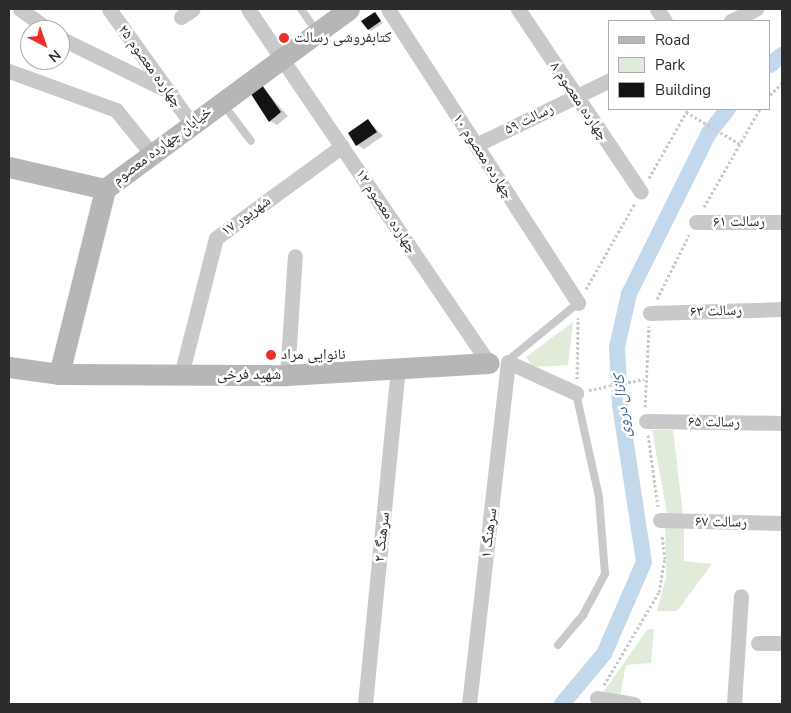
<!DOCTYPE html>
<html>
<head>
<meta charset="utf-8">
<style>
  body { margin:0 }
  #map { position:relative; width:791px; height:713px; overflow:hidden; background:#fff; font-family:"Nunito Sans","Noto Naskh Arabic",sans-serif }
  div>[style] { position:absolute }
  [style*='--x'] { left:calc(var(--x)*1px); top:calc(var(--y)*1px); width:calc(var(--w)*1px); rotate:calc(var(--a)*1deg) }
  .green>* { inset:0; background:#e0ebd9 }
  .shadow>* { inset:0; background:#0003 }
  .canal>* { height:16px; margin:-8px; padding:0 8px; transform-origin:8px; border-radius:8px; background:#c4d8ec }
  .building>* { inset:0; background:#131313 }
  .path>* { height:3px; margin-top:-1.5px; transform-origin:0; background:repeating-linear-gradient(90deg,#c9c9c9 0 2.5px,transparent 0 5px) }
  .lane>* { height:8px; margin:-4px; padding:0 4px; transform-origin:4px; border-radius:4px; background:#c9c9c9 }
  .street>* { height:15px; margin:-7.5px; padding:0 7.5px; transform-origin:7.5px; border-radius:7.5px; background:#c9c9c9 }
  .secondary>* { height:21px; margin:-10.5px; padding:0 10.5px; transform-origin:10.5px; border-radius:10.5px; background:#b6b6b6 }
  .dots>* { width:14px; height:14px; translate:-50% -50%; box-sizing:border-box; border:2px solid #fff; border-radius:50% }
  span { translate:-50% -50%; white-space:nowrap; text-align:center; line-height:1.15; -webkit-text-stroke:5px #fff; paint-order:stroke }
  .poi-label { font-size:15px; color:#2c2c2c }
  .left { translate:0 -50%; text-align:left }
  .street-label { font-size:15px; color:#2c2c2c }
  .water-label { font-size:16px; color:#396490; font-style:italic }
  .frame { position:absolute; inset:0; border:10px solid #2c2c2c; pointer-events:none }
  .legend { position:absolute; left:608px; top:20px; width:162px; height:90px; box-sizing:border-box; background:#fff; border:1px solid #ababab; margin:0; padding:6px 9px; list-style:none; font-size:15px; color:#2c2c2c }
  .legend li { display:flex; align-items:center; gap:10px; height:25px }
  .legend b { width:25px; border:1px solid #ababab }
  .north { position:absolute; left:20px; top:20px; width:50px; height:50px; box-sizing:border-box; background:#fff; border:1px solid #ababab; border-radius:50%; rotate:139deg; font-size:14px; font-weight:700; line-height:20px; text-align:center; color:#2c2c2c }
  .north::after { content:''; display:block; margin:auto; width:18px; height:22px; background:#ea3028; clip-path:polygon(50% 0,100% 100%,50% 72%,0 100%) }
</style>
</head>
<body>
<div id="map">
  <div class="green">
    <i style="clip-path:polygon(573px 322px,568px 365px,533px 367px,526px 357px)"></i>
    <i style="clip-path:polygon(652px 430px,673px 430px,683px 514px,667px 514px)"></i>
    <i style="clip-path:polygon(665px 525px,684px 525px,684px 561px,712px 564px,677px 611px,657px 611px,666px 577px)"></i>
    <i style="clip-path:polygon(654px 629px,651px 663px,626px 665px,620px 697px,602px 694px,647px 630px)"></i>
  </div>
  <div class="shadow">
    <i style="clip-path:polygon(375px 14px,383px 23px,371px 31px,368px 29px)"></i>
    <i style="clip-path:polygon(262px 87px,288px 116px,277px 125px,270px 121px)"></i>
    <i style="clip-path:polygon(368px 121px,383px 136px,364px 149px,357px 145px)"></i>
  </div>
  <div class="canal">
    <i style="--x:770;--y:65;--w:16;--a:-40"></i>
    <i style="--x:562;--y:704;--w:65;--a:-50"></i>
    <i style="--x:604;--y:654;--w:100;--a:-66.5"></i>
    <i style="--x:644;--y:562;--w:159;--a:-98.7"></i>
    <i style="--x:620;--y:405;--w:58;--a:-93"></i>
    <i style="--x:617;--y:347;--w:54;--a:-77.2"></i>
    <i style="--x:629;--y:294;--w:180;--a:-63.6"></i>
    <i style="--x:709;--y:133;--w:31;--a:-52"></i>
  </div>
  <div class="building">
    <i style="clip-path:polygon(375px 12px,381px 21px,368px 30px,361px 21px)"></i>
    <i style="clip-path:polygon(262px 85px,281px 112px,269px 122px,251px 94px)"></i>
    <i style="clip-path:polygon(368px 119px,377px 132px,356px 146px,348px 133px)"></i>
  </div>
  <div class="path">
    <i style="--x:770;--y:95;--w:17;--a:-45"></i>
    <i style="--x:686;--y:112;--w:63;--a:30.7"></i>
    <i style="--x:649;--y:178;--w:79;--a:-60.5"></i>
    <i style="--x:704;--y:207;--w:113;--a:-60.3"></i>
    <i style="--x:586;--y:289;--w:99;--a:-60.3"></i>
    <i style="--x:657;--y:299;--w:72;--a:-63.4"></i>
    <i style="--x:577;--y:379;--w:61;--a:-89.1"></i>
    <i style="--x:589;--y:390;--w:56;--a:-11.3"></i>
    <i style="--x:645;--y:407;--w:81;--a:-87.2"></i>
    <i style="--x:648;--y:435;--w:72;--a:82"></i>
    <i style="--x:604;--y:685;--w:108;--a:-59.4"></i>
    <i style="--x:659;--y:592;--w:34;--a:-80"></i>
    <i style="--x:665;--y:559;--w:25;--a:-97"></i>
  </div>
  <div class="lane">
    <i style="--x:301;--y:9;--w:28;--a:55"></i>
    <i style="--x:223;--y:104;--w:46;--a:52.9"></i>
    <i style="--x:506;--y:362;--w:93;--a:-39.3"></i>
    <i style="--x:558;--y:645;--w:39;--a:-50"></i>
    <i style="--x:583;--y:615;--w:47;--a:-61.8"></i>
    <i style="--x:605;--y:574;--w:77;--a:-94.5"></i>
    <i style="--x:599;--y:497;--w:107;--a:-102.5"></i>
  </div>
  <div class="street">
    <i style="--x:20;--y:9;--w:36;--a:36"></i>
    <i style="--x:109;--y:9;--w:140;--a:54.3"></i>
    <i style="--x:248;--y:9;--w:428;--a:55.8"></i>
    <i style="--x:388;--y:9;--w:350;--a:57.1"></i>
    <i style="--x:518;--y:9;--w:220;--a:56.1"></i>
    <i style="--x:657;--y:9;--w:14;--a:56"></i>
    <i style="--x:181;--y:17;--w:14;--a:-34"></i>
    <i style="--x:731;--y:21;--w:28;--a:-26"></i>
    <i style="--x:60;--y:38;--w:123;--a:26.1"></i>
    <i style="--x:9;--y:71;--w:114;--a:20"></i>
    <i style="--x:116;--y:110;--w:55;--a:50.9"></i>
    <i style="--x:476;--y:145;--w:149;--a:-25.9"></i>
    <i style="--x:696;--y:222;--w:86;--a:0"></i>
    <i style="--x:650;--y:313;--w:132;--a:-1.7"></i>
    <i style="--x:181;--y:375;--w:141;--a:-75.7"></i>
    <i style="--x:216;--y:238;--w:156;--a:-36.1"></i>
    <i style="--x:287;--y:375;--w:119;--a:-86.2"></i>
    <i style="--x:646;--y:421;--w:136;--a:0.8"></i>
    <i style="--x:660;--y:520;--w:122;--a:1.4"></i>
    <i style="--x:758;--y:643;--w:24;--a:0"></i>
    <i style="--x:597;--y:698;--w:37;--a:9"></i>
    <i style="--x:365;--y:704;--w:337;--a:-84.4"></i>
    <i style="--x:469;--y:704;--w:344;--a:-83.5"></i>
    <i style="--x:508;--y:362;--w:75;--a:24.5"></i>
    <i style="--x:734;--y:704;--w:108;--a:-86.3"></i>
  </div>
  <div class="secondary">
    <i style="--x:9;--y:167;--w:98;--a:12.9"></i>
    <i style="--x:9;--y:367;--w:50;--a:8"></i>
    <i style="--x:59;--y:374;--w:228;--a:0.3"></i>
    <i style="--x:287;--y:375;--w:202;--a:-3.4"></i>
    <i style="--x:59;--y:374;--w:191;--a:-76"></i>
    <i style="--x:105;--y:189;--w:303;--a:-36.4"></i>
  </div>
  <div class="dots">
    <i style="left:284px;top:38px;background:#ea3028"></i>
    <i style="left:271px;top:355px;background:#ea3028"></i>
  </div>
  <div class="poi-label">
    <span class="left" style="left:294px;top:38px">کتابفروشی رسالت</span>
    <span class="left" style="left:281px;top:355px">نانوایی مراد</span>
  </div>
  <div class="street-label">
    <span style="left:150px;top:66px;rotate:54deg">چهارده معصوم ۲۵</span>
    <span style="left:579px;top:101px;rotate:56deg">چهارده معصوم ۸</span>
    <span style="left:529px;top:119px;rotate:-26deg">رسالت ۵۹</span>
    <span style="left:162px;top:146px;rotate:-37deg">خیابان چهارده معصوم</span>
    <span style="left:483px;top:156px;rotate:57deg">چهارده معصوم ۱۰</span>
    <span style="left:386px;top:211px;rotate:56deg">چهارده معصوم ۱۲</span>
    <span style="left:246px;top:216px;rotate:-36deg">۱۷ شهریور</span>
    <span style="left:739px;top:222px">رسالت ۶۱</span>
    <span style="left:716px;top:311px;rotate:-2deg">رسالت ۶۳</span>
    <span style="left:249px;top:375px">شهید فرخی</span>
    <span style="left:714px;top:422px;rotate:1deg">رسالت ۶۵</span>
    <span style="left:721px;top:522px;rotate:1deg">رسالت ۶۷</span>
    <span style="left:489px;top:533px;rotate:-83deg">سرهنگ ۱</span>
    <span style="left:382px;top:537px;rotate:-84deg">سرهنگ ۲</span>
  </div>
  <div class="water-label">
    <span style="left:622px;top:406px;rotate:-96deg">کانال دروی</span>
  </div>
  <div class="frame"></div>
  <ul class="legend">
  <li><b style="height:6px;background:#b6b6b6"></b>Road</li>
  <li><b style="height:14px;background:#e0ebd9"></b>Park</li>
  <li><b style="height:14px;background:#131313"></b>Building</li>
  </ul>
  <div class="north">N</div>
</div>
</body>
</html>
